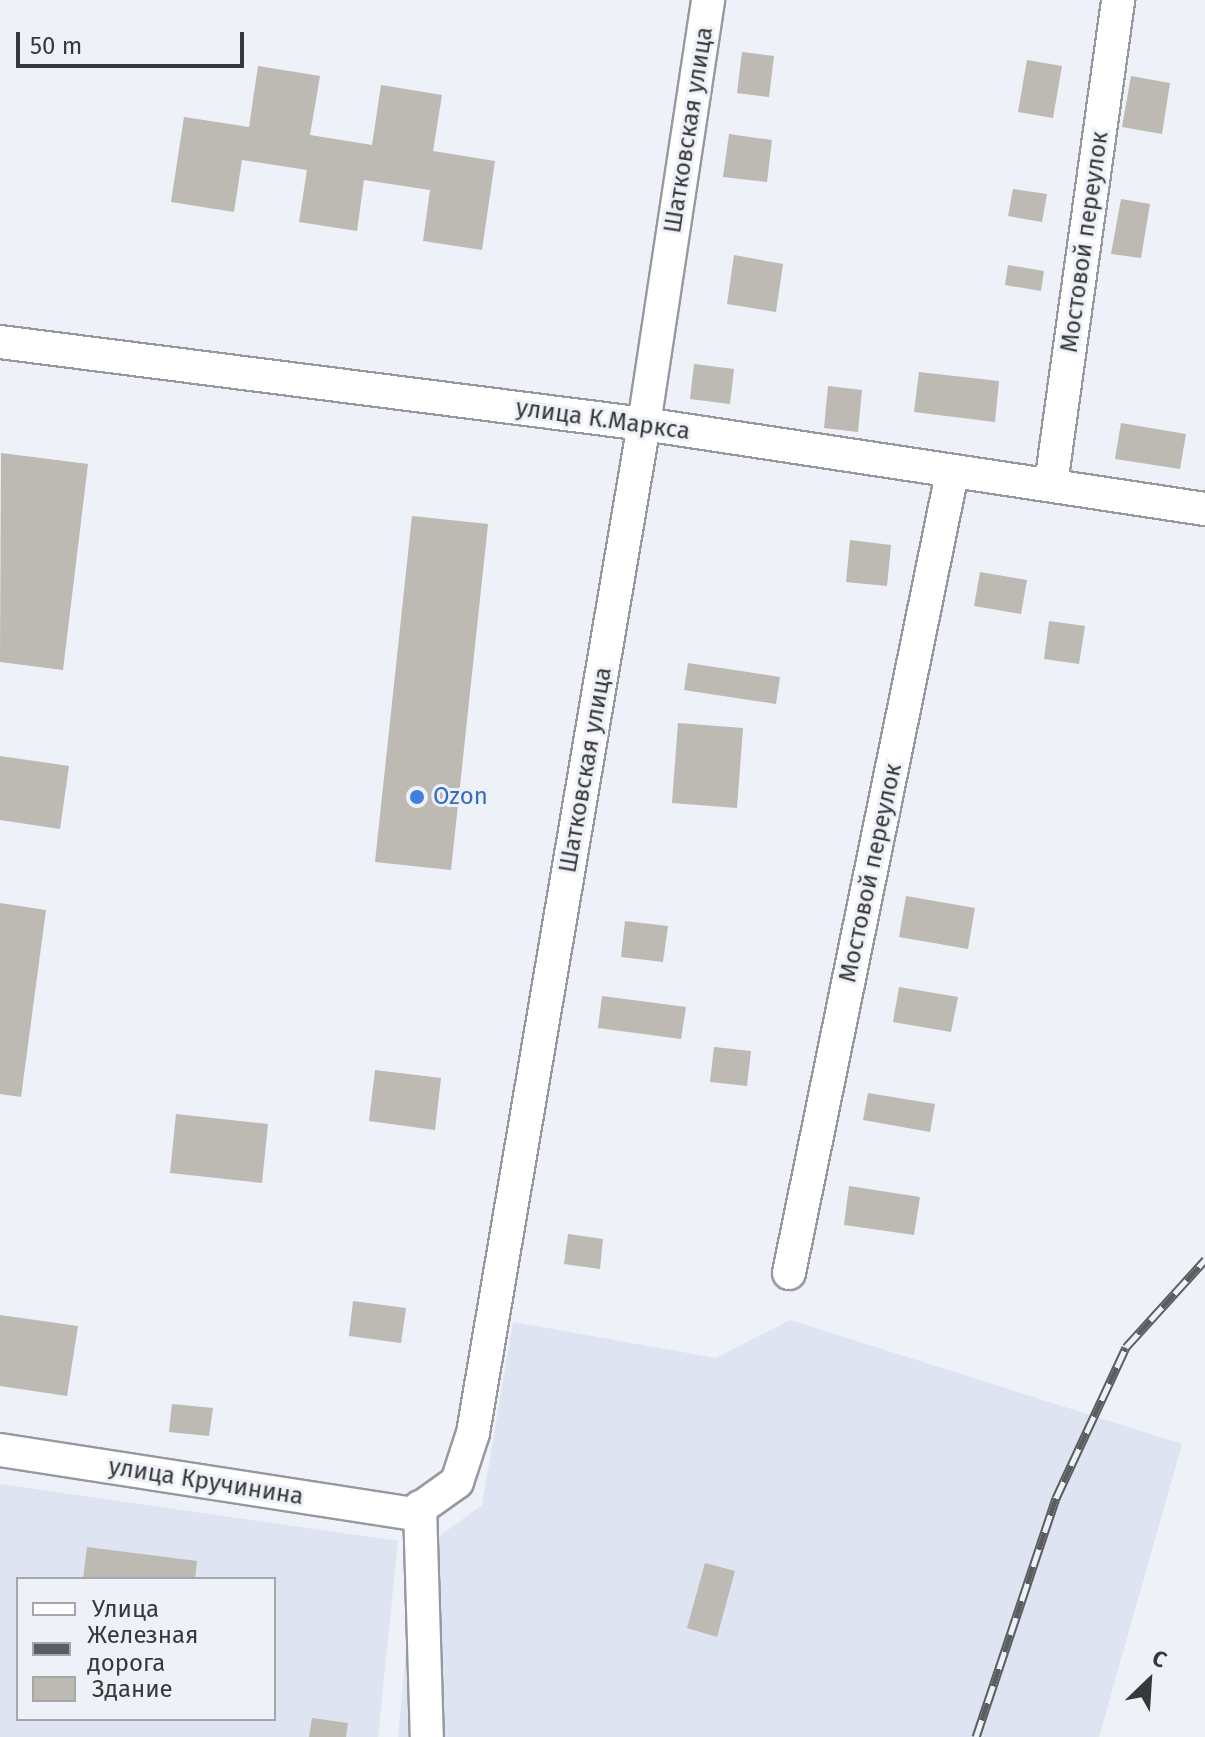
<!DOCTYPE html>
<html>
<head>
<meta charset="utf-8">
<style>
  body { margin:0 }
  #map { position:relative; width:1205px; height:1737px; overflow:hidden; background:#eef1f7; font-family:"Fira Sans",sans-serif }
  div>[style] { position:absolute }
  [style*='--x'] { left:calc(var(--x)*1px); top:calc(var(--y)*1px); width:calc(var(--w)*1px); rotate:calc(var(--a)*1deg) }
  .built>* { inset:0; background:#dee4f1 }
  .building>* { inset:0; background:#bdb9b3 }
  .roads { filter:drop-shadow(2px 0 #97999f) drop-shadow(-2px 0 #97999f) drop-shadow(0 2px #97999f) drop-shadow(0 -2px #97999f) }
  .minor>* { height:32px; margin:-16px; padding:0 16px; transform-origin:16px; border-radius:16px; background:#fff }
  .rail>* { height:9px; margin-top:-4.5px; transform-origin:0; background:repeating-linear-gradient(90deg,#eef1f7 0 18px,#5b5d60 0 36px); box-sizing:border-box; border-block:2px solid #5b5d60 }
  .dots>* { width:22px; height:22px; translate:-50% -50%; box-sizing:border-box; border:4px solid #eef1f7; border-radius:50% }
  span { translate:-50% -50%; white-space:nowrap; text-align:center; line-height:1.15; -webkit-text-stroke:6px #eef1f7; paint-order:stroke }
  .street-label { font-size:24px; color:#37383a }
  .shop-label { font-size:24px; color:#366cbe }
  .left { translate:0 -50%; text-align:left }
  .legend { position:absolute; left:16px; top:1577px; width:260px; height:144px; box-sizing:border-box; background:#eef1f7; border:2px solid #a5a7ab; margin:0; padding:10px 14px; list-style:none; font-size:24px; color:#37383a }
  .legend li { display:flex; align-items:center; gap:16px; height:40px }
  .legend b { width:40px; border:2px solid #a5a7ab }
  .north { position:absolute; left:1109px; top:1641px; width:80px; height:80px; -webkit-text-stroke:6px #eef1f7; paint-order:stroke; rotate:25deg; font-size:22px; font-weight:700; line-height:32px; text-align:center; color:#37383a }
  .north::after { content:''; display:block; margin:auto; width:28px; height:36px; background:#37383a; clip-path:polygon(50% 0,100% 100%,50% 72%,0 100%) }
  .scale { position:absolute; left:16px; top:32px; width:228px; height:36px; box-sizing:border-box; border:4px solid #37383a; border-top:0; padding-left:10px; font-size:24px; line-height:28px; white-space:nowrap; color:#37383a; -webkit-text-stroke:6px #eef1f7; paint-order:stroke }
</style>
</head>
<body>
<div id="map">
  <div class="built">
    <i style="clip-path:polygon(790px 1320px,1182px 1444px,1099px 1737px,398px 1737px,415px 1554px,482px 1505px,513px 1322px,716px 1358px)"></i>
    <i style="clip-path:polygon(evenodd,0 1484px,398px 1541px,378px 1737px,0 1737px,0 1484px,18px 1579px,274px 1579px,274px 1719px,18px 1719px,18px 1579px)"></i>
  </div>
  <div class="building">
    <i style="clip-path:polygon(742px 52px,774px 56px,769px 97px,737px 93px)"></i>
    <i style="clip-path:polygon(1027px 60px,1062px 66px,1053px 118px,1018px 112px)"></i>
    <i style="clip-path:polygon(258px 66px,320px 76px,310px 135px,372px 145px,381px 85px,442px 95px,433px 151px,495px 161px,482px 250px,423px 241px,430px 190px,364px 180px,357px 231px,299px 222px,307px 170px,242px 160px,234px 212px,171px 202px,184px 117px,249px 127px)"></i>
    <i style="clip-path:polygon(1131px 76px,1170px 83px,1162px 134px,1122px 127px)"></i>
    <i style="clip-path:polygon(729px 134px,772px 140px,767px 182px,723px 177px)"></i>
    <i style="clip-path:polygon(1013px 189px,1047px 194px,1042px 222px,1008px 216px)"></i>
    <i style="clip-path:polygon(1121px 199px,1150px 204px,1141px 258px,1111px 254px)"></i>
    <i style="clip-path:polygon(734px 255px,783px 264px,776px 312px,727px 304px)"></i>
    <i style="clip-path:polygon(1008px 265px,1044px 271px,1041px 291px,1005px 285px)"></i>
    <i style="clip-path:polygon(694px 364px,734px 369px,730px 404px,690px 399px)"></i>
    <i style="clip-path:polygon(919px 372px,999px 381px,995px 422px,914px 412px)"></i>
    <i style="clip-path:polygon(828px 386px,862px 390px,858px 432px,824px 428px)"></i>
    <i style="clip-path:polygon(1121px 423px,1186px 434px,1180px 469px,1115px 459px)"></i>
    <i style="clip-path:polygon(1px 453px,88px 464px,63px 670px,0 662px)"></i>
    <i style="clip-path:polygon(412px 516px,488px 524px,451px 870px,375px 862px)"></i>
    <i style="clip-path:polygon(850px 540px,891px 545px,887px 586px,846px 582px)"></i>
    <i style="clip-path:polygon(980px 572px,1027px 580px,1021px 614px,974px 606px)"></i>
    <i style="clip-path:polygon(1049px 621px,1085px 626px,1079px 664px,1044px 659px)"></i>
    <i style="clip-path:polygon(688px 663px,780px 677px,776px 704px,684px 690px)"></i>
    <i style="clip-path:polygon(678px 723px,743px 728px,737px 808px,672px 803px)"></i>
    <i style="clip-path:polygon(0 756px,69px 766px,60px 829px,0 820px)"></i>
    <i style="clip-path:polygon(906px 896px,975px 908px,968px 949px,899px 937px)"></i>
    <i style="clip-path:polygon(0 903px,46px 910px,21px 1097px,0 1094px)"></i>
    <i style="clip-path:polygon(625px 921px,668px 926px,663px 962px,621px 957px)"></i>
    <i style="clip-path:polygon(899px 987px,958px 997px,951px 1032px,893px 1022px)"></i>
    <i style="clip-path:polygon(602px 996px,686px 1007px,681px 1039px,598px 1028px)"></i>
    <i style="clip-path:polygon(714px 1047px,751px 1051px,747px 1086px,710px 1082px)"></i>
    <i style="clip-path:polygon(375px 1070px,441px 1078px,435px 1130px,369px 1121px)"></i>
    <i style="clip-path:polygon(868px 1093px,935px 1104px,930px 1132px,863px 1120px)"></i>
    <i style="clip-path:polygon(176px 1114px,268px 1124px,262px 1183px,170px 1173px)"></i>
    <i style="clip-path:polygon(849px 1186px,920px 1197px,914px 1235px,844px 1225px)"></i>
    <i style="clip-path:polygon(568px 1234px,603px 1239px,600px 1269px,564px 1264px)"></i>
    <i style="clip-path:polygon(353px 1301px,406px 1308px,401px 1343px,349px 1336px)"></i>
    <i style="clip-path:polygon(0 1315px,78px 1326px,67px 1396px,0 1386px)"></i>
    <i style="clip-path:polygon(172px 1404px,213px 1408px,209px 1436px,169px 1432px)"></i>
    <i style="clip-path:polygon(87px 1547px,197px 1561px,195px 1579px,83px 1579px)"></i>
    <i style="clip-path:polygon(705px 1563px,735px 1571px,717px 1637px,687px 1628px)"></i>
    <i style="clip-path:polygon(312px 1718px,348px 1723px,346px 1737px,309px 1737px)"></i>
  </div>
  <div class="roads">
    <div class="minor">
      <i style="--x:0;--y:342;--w:649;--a:7.26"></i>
      <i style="--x:644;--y:424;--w:567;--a:8.62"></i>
      <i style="--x:1051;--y:484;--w:489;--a:-82.1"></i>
      <i style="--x:789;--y:1273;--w:816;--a:-78.48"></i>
      <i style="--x:0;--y:1450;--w:417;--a:8.8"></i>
      <i style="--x:412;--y:1514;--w:55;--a:-35.4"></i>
      <i style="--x:457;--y:1482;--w:52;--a:-71.9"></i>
      <i style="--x:473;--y:1433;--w:1023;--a:-80.38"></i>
      <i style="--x:644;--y:424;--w:429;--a:-81.4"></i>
      <i style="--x:420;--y:1507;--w:230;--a:88.3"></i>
    </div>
  </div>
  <div class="rail">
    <i style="--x:976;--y:1737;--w:252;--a:-71.5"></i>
    <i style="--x:1056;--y:1498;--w:166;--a:-65.1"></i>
    <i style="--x:1126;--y:1347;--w:118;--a:-47.8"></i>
  </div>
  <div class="dots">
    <i style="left:417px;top:797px;background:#3f7fe0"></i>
  </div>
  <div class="street-label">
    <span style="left:689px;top:130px;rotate:-81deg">Шатковская улица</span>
    <span style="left:1085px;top:242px;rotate:-82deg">Мостовой переулок</span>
    <span style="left:603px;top:420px;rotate:8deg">улица К.Маркса</span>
    <span style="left:586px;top:770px;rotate:-80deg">Шатковская улица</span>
    <span style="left:871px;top:873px;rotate:-78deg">Мостовой переулок</span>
    <span style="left:206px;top:1482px;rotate:9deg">улица Кручинина</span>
  </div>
  <div class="shop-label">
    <span class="left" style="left:433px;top:797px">Ozon</span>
  </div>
  <ul class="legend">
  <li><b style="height:10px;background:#fff"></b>Улица</li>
  <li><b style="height:10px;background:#5b5d60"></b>Железная дорога</li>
  <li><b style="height:22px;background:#bdb9b3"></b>Здание</li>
  </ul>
  <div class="north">С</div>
  <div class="scale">50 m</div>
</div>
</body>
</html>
